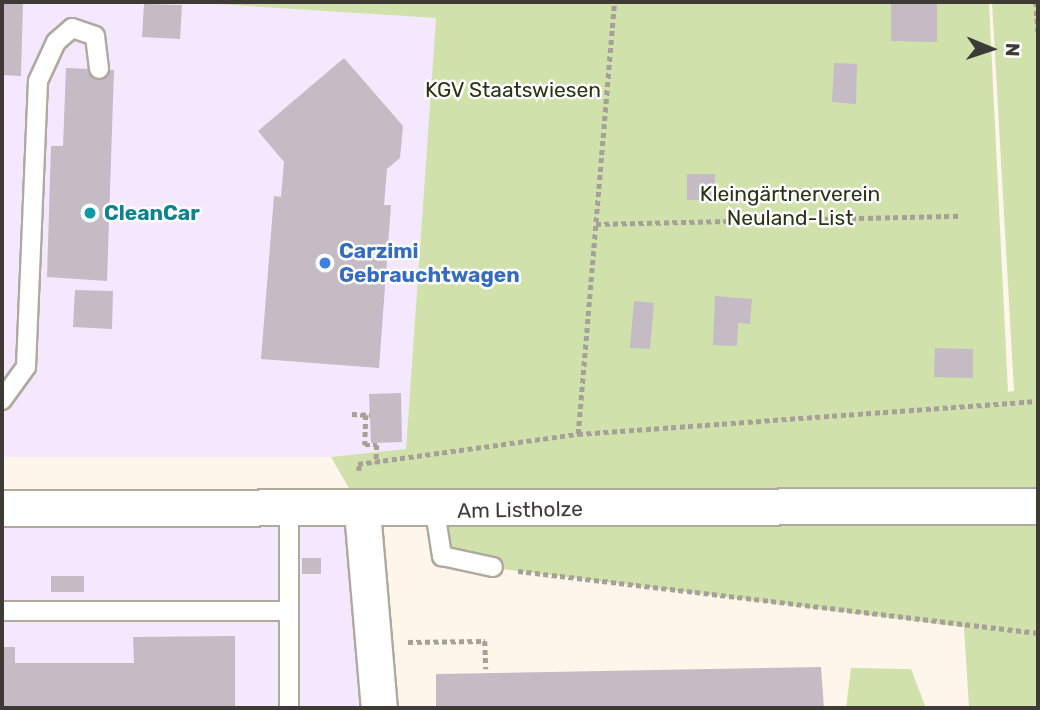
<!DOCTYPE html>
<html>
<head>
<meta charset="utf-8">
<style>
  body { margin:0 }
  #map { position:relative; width:1040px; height:710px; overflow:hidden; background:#fef6ea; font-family:Rubik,sans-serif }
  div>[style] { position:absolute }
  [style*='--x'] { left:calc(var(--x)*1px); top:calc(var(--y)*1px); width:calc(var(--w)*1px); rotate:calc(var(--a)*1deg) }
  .commercial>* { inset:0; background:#f3e8fd }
  .green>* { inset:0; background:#d1e1ac }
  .building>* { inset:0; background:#c4bbc5 }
  .path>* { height:4.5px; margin-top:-2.25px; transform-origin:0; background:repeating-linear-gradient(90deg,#a6a098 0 5px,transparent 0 8.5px) }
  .roads { filter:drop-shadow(2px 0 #b0a99e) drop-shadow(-2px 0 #b0a99e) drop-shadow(0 2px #b0a99e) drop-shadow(0 -2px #b0a99e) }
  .service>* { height:18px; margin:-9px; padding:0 9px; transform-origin:9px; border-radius:9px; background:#fff }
  .minor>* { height:35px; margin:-17.5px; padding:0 17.5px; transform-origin:17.5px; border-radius:17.5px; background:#fff }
  .dots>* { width:19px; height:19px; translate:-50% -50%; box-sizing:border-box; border:4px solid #fff; border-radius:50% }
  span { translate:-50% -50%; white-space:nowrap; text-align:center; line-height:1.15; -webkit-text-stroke:5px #fff; paint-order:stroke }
  .park-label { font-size:21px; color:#2b3313 }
  .culture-label { font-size:21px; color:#0d838f; font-weight:700 }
  .left { translate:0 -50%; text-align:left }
  .shop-label { font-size:21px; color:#366cbe; font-weight:700 }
  .street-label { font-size:21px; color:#3e3b36 }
  .frame { position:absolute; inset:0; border:4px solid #3e3b36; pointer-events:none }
  .north { position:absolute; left:956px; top:14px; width:70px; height:70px; -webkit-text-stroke:5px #fff; paint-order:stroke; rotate:92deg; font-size:19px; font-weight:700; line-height:28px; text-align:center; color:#3e3b36 }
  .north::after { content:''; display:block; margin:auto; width:24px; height:32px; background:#3e3b36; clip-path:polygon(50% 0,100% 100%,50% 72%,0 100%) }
</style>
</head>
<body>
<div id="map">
  <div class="commercial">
    <i style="clip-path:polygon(2px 2px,183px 2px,436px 18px,406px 450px,331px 457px,2px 457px)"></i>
    <i style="clip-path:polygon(2px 508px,362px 511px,379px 708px,2px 708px)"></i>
  </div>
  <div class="green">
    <i style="clip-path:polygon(184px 2px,989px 2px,1008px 392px,1014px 391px,992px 2px,1038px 2px,1038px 708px,969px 708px,964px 627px,502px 569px,442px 556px,434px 511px,362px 511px,331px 457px,406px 449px,436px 18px)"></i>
    <i style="clip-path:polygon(851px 668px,911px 669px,926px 708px,846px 708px)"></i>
  </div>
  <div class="building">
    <i style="clip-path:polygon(2px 2px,23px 2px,21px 76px,2px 75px)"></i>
    <i style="clip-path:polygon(891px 3px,937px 4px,937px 42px,891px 41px)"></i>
    <i style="clip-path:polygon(144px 4px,182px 5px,180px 39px,142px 37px)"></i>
    <i style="clip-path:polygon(344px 58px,403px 126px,400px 158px,387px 169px,384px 205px,391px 205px,379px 368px,261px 359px,274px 196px,281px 197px,284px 162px,258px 131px)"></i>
    <i style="clip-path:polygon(834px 63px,857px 64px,856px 104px,832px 102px)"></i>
    <i style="clip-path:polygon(66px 68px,114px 70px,107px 281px,47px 277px,51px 146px,63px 146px)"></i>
    <i style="clip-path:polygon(687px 174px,715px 174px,715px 200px,687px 200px)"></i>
    <i style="clip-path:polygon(75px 290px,113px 291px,112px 329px,73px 327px)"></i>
    <i style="clip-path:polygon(715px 296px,752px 299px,750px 324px,738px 323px,737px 346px,713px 345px)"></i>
    <i style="clip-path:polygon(634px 301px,654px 303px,650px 349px,630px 348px)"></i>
    <i style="clip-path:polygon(935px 348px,973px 349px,973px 378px,934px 377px)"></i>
    <i style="clip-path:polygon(401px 393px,402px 442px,371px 443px,369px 394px)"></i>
    <i style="clip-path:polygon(302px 558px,321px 558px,321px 574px,302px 574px)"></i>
    <i style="clip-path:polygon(51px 576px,84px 576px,84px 592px,51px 592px)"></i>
    <i style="clip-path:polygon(235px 636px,235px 708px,2px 708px,2px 647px,15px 647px,15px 663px,134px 663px,133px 637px)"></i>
    <i style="clip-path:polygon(821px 667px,824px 708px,436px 708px,436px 674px)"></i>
  </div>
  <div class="path">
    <i style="--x:1036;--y:2;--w:30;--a:86"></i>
    <i style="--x:596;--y:224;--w:364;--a:-1.3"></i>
    <i style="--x:352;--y:414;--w:18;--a:3"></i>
    <i style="--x:366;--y:415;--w:30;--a:92"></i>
    <i style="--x:365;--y:445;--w:12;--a:0"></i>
    <i style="--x:377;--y:445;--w:18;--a:93"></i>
    <i style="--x:578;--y:434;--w:433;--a:-85.2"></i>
    <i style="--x:359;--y:471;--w:7;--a:-98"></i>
    <i style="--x:358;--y:464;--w:222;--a:-7.8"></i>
    <i style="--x:578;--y:434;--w:461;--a:-4.1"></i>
    <i style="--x:518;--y:571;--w:524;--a:6.8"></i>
    <i style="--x:408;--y:642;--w:77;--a:-0.7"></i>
    <i style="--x:485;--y:641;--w:28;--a:88"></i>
  </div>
  <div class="roads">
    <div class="service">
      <i style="--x:2;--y:400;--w:41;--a:-54"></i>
      <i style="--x:26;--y:367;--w:286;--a:-87.6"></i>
      <i style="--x:38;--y:81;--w:43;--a:-65.2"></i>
      <i style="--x:56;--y:42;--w:21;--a:-41"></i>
      <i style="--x:72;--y:28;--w:24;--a:19"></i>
      <i style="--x:95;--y:36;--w:33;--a:83"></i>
      <i style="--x:289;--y:510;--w:101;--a:90"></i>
      <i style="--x:435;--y:511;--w:46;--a:81.2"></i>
      <i style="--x:442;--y:556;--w:52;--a:12.2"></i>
      <i style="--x:2;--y:611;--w:287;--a:0"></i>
      <i style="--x:289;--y:611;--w:97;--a:90"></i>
    </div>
    <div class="minor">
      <i style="--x:2;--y:508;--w:1036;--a:-0.11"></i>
      <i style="--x:362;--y:511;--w:198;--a:85.1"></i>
    </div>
  </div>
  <div class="dots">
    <i style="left:90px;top:213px;background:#0f9aa8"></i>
    <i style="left:325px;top:263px;background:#3f7fe0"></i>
  </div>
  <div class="park-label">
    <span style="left:513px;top:90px">KGV Staatswiesen</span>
    <span style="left:790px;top:206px">Kleingärtnerverein<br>Neuland-List</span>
  </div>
  <div class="culture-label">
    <span class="left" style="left:104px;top:213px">CleanCar</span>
  </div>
  <div class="shop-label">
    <span class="left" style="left:339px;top:263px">Carzimi<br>Gebrauchtwagen</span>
  </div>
  <div class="street-label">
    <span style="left:520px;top:510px;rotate:-1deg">Am Listholze</span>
  </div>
  <div class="frame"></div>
  <div class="north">N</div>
</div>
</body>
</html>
